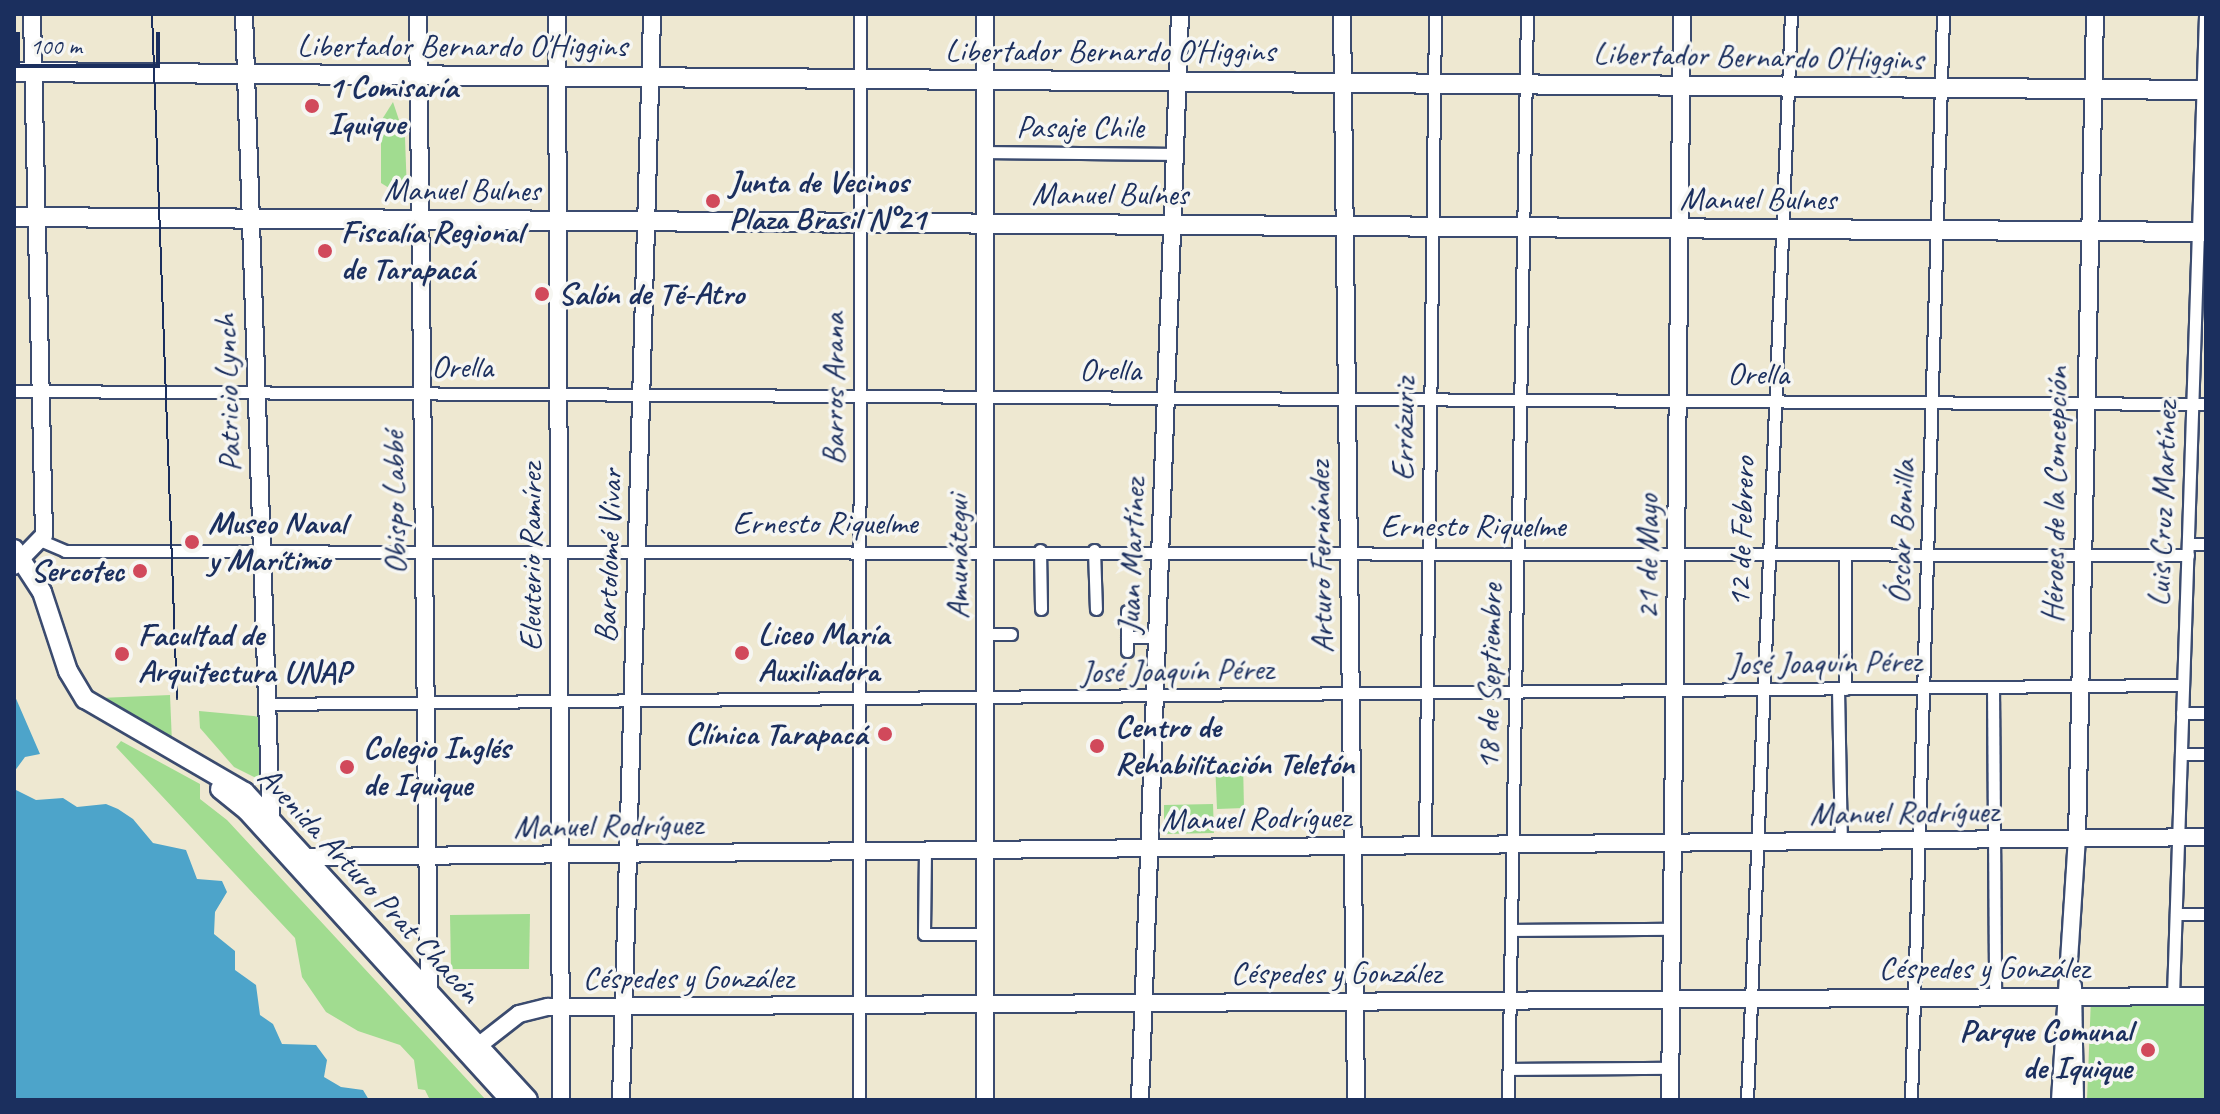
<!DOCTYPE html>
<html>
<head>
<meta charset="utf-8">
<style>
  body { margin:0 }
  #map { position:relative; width:2220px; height:1114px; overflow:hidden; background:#eee8d1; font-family:Caveat,sans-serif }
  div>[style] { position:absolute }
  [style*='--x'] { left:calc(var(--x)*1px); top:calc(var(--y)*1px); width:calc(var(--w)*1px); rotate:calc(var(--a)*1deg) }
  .green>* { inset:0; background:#a1dc90 }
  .water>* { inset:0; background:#4da4ca }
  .roads { filter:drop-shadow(2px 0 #3b4b6f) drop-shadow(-2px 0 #3b4b6f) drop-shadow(0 2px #3b4b6f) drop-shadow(0 -2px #3b4b6f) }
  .street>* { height:11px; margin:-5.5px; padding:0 5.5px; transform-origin:5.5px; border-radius:5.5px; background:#fff }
  .secondary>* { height:16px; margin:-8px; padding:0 8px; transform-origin:8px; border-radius:8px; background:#fff }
  .primary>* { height:18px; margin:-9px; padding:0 9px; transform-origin:9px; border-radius:9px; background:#fff }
  .tram>* { height:2px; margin:-1px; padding:0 1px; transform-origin:1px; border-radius:1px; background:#1b2f5e }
  .dots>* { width:22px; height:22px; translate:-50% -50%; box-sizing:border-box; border:4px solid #f6f6f2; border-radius:50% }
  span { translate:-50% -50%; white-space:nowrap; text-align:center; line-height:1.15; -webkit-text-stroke:7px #f6f6f2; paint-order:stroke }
  .street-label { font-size:32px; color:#1b2f5e }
  .poi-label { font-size:32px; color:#1b2f5e; font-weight:700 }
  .left { translate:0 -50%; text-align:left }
  .right { translate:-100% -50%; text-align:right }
  .frame { position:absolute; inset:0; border:16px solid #1b2f5e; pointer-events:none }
  .scale { position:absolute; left:16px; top:32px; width:144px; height:36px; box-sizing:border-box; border:4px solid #1b2f5e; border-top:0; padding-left:10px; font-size:24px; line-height:28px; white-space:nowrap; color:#1b2f5e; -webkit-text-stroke:6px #f6f6f2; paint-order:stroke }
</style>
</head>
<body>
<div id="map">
  <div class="green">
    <i style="clip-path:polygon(393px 102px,405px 138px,407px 193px,402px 196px,381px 183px,381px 121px)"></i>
    <i style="clip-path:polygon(170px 695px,172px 743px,100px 698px)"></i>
    <i style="clip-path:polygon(199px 711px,263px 717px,262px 781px,234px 767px,200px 728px)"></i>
    <i style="clip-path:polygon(121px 741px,200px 784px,200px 799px,227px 820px,486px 1100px,430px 1100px,425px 1090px,418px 1089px,414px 1060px,400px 1045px,358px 1031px,326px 1012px,302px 977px,295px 938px,116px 747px)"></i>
    <i style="clip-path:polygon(1215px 761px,1243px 761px,1244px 808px,1217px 809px)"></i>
    <i style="clip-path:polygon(1213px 804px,1214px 833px,1164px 834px,1164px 805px)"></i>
    <i style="clip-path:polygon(310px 889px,417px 1007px,430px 1027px,306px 893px)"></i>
    <i style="clip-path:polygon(530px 914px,529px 969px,451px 969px,450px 915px)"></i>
    <i style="clip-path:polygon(2091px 998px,2206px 1000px,2206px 1100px,2087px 1100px)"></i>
  </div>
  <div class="water">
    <i style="clip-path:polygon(14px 694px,40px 754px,25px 757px,14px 772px)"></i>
    <i style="clip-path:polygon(14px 789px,36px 800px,63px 798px,77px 807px,106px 804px,118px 809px,133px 819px,153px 843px,186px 850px,197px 879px,222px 881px,227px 892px,215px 912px,214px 934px,235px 951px,235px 970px,256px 985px,260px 1015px,273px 1024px,282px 1044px,316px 1045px,327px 1060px,324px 1077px,341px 1087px,363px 1090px,369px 1100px,14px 1100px)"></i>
  </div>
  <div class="roads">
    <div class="street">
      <i style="--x:985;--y:152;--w:190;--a:0.6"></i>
      <i style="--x:14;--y:391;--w:2192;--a:0.34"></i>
      <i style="--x:42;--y:541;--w:25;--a:23"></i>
      <i style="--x:65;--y:551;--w:2123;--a:0.11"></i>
      <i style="--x:2188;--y:544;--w:18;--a:0"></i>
      <i style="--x:1040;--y:550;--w:59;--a:89"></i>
      <i style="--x:1094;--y:550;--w:59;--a:88.1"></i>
      <i style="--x:1127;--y:611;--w:40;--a:90"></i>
      <i style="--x:986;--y:634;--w:25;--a:0"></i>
      <i style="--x:1127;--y:637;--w:30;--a:0"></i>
      <i style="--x:1993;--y:687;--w:309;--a:89.6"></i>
      <i style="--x:1838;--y:689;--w:152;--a:88.9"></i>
      <i style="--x:1845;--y:689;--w:135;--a:-90"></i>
      <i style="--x:267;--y:704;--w:1916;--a:-0.57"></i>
      <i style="--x:2182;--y:713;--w:24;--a:0"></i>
      <i style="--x:2181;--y:754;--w:25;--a:0"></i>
      <i style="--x:1425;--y:845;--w:831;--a:-89.31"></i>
      <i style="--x:925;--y:851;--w:83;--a:90.7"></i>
      <i style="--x:924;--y:934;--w:62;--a:0"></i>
      <i style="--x:2176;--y:914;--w:30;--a:0"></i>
      <i style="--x:1511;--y:930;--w:161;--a:-0.4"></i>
      <i style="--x:2173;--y:996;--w:983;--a:-88.13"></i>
      <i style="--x:1509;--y:1069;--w:162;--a:-0.4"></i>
      <i style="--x:859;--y:1100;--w:1086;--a:-89.95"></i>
      <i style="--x:1508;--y:1100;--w:1086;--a:-89"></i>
      <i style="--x:1747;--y:1100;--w:1087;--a:-87.68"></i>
      <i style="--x:1911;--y:1100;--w:1086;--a:-88.31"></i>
    </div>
    <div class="secondary">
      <i style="--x:244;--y:14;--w:804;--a:88.08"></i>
      <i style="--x:418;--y:14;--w:978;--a:89.36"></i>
      <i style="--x:557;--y:14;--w:1086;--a:89.79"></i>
      <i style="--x:985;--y:14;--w:1086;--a:90"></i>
      <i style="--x:1342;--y:14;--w:1086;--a:89.26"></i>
      <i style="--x:14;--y:566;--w:43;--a:-45.9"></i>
      <i style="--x:44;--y:535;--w:521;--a:-91.32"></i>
      <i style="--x:306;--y:857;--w:1900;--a:-0.6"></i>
      <i style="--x:2073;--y:986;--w:114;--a:89"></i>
      <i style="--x:478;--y:1046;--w:52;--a:-38"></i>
      <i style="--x:519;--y:1014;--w:30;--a:-14"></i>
      <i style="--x:548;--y:1007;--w:1658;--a:-0.38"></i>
      <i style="--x:621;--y:1100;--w:1086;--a:-88.36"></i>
      <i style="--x:1140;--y:1100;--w:1087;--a:-87.89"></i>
      <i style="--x:1670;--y:1100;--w:1086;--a:-89.37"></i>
      <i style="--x:2060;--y:1100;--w:262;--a:-86.3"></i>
      <i style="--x:2077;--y:839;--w:825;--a:-88.75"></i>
    </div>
    <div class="primary">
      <i style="--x:14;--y:72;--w:2192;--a:0.47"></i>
      <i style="--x:14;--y:217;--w:2192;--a:0.39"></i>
      <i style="--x:14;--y:549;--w:51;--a:56.9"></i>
      <i style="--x:42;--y:592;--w:83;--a:71.8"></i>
      <i style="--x:68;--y:671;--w:33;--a:59"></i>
      <i style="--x:85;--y:699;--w:185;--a:30.2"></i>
      <i style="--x:245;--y:792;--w:418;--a:47.4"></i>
      <i style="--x:220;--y:789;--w:35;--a:39"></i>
      <i style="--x:247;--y:811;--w:391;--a:47.7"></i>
    </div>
  </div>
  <div class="tram">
    <i style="--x:152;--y:14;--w:685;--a:87.91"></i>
  </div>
  <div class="dots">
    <i style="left:312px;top:106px;background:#d1495b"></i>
    <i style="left:713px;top:201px;background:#d1495b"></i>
    <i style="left:325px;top:251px;background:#d1495b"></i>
    <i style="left:542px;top:294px;background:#d1495b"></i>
    <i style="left:192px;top:542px;background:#d1495b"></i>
    <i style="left:140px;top:571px;background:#d1495b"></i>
    <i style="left:742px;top:653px;background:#d1495b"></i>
    <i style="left:122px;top:654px;background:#d1495b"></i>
    <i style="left:885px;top:734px;background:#d1495b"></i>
    <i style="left:1097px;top:746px;background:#d1495b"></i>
    <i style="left:347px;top:767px;background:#d1495b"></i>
    <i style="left:2148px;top:1050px;background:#d1495b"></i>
  </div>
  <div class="street-label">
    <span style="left:462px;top:46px">Libertador Bernardo O'Higgins</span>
    <span style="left:1110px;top:51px">Libertador Bernardo O'Higgins</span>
    <span style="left:1758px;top:57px;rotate:1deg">Libertador Bernardo O'Higgins</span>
    <span style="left:1080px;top:127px">Pasaje Chile</span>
    <span style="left:462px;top:190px">Manuel Bulnes</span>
    <span style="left:1110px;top:194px">Manuel Bulnes</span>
    <span style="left:1758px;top:199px">Manuel Bulnes</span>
    <span style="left:462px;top:367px">Orella</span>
    <span style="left:1110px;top:370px">Orella</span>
    <span style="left:1758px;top:374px">Orella</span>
    <span style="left:834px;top:389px;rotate:-90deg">Barros Arana</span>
    <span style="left:228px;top:393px;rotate:-92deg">Patricio Lynch</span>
    <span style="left:1404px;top:429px;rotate:-89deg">Errázuriz</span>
    <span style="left:2055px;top:495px;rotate:-89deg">Héroes de la Concepción</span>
    <span style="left:395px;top:503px;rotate:-91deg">Obispo Labbé</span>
    <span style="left:2163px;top:504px;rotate:-88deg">Luis Cruz Martínez</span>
    <span style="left:825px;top:523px">Ernesto Riquelme</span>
    <span style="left:1473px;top:526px">Ernesto Riquelme</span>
    <span style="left:1742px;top:532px;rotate:-88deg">12 de Febrero</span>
    <span style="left:1902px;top:532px;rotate:-88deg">Óscar Bonilla</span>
    <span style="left:609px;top:556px;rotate:-88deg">Bartolomé Vivar</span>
    <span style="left:1132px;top:556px;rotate:-88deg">Juan Martínez</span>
    <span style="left:531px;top:557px;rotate:-90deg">Eleuterio Ramírez</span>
    <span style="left:958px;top:557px;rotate:-90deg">Amunátegui</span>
    <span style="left:1321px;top:557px;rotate:-91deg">Arturo Fernández</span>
    <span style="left:1648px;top:557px;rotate:-90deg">21 de Mayo</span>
    <span style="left:1825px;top:663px;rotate:-1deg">José Joaquín Pérez</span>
    <span style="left:1177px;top:671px;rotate:-1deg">José Joaquín Pérez</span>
    <span style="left:1490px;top:677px;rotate:-89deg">18 de Septiembre</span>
    <span style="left:1904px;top:813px;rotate:-1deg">Manuel Rodríguez</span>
    <span style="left:1256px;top:819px;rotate:-1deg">Manuel Rodríguez</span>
    <span style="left:608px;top:826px;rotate:-1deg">Manuel Rodríguez</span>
    <span style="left:369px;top:885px;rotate:47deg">Avenida Arturo Prat Chacón</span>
    <span style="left:1984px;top:968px">Céspedes y González</span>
    <span style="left:1336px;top:973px">Céspedes y González</span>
    <span style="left:688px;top:978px">Céspedes y González</span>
  </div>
  <div class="poi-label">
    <span class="left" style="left:328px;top:106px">1 Comisaría<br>Iquique</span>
    <span class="left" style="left:729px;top:201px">Junta de Vecinos<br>Plaza Brasil N°21</span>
    <span class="left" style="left:341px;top:251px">Fiscalía Regional<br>de Tarapacá</span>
    <span class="left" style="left:558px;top:294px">Salón de Té-Atro</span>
    <span class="left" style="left:208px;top:542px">Museo Naval<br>y Marítimo</span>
    <span class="right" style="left:124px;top:571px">Sercotec</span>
    <span class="left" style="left:758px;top:653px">Liceo María<br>Auxiliadora</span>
    <span class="left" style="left:138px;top:654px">Facultad de<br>Arquitectura UNAP</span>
    <span class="left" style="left:1115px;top:746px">Centro de<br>Rehabilitación Teletón</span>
    <span class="right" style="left:867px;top:734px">Clínica Tarapacá</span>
    <span class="left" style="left:363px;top:767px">Colegio Inglés<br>de Iquique</span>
    <span class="right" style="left:2132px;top:1050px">Parque Comunal<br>de Iquique</span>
  </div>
  <div class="frame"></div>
  <div class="scale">100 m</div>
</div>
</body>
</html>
